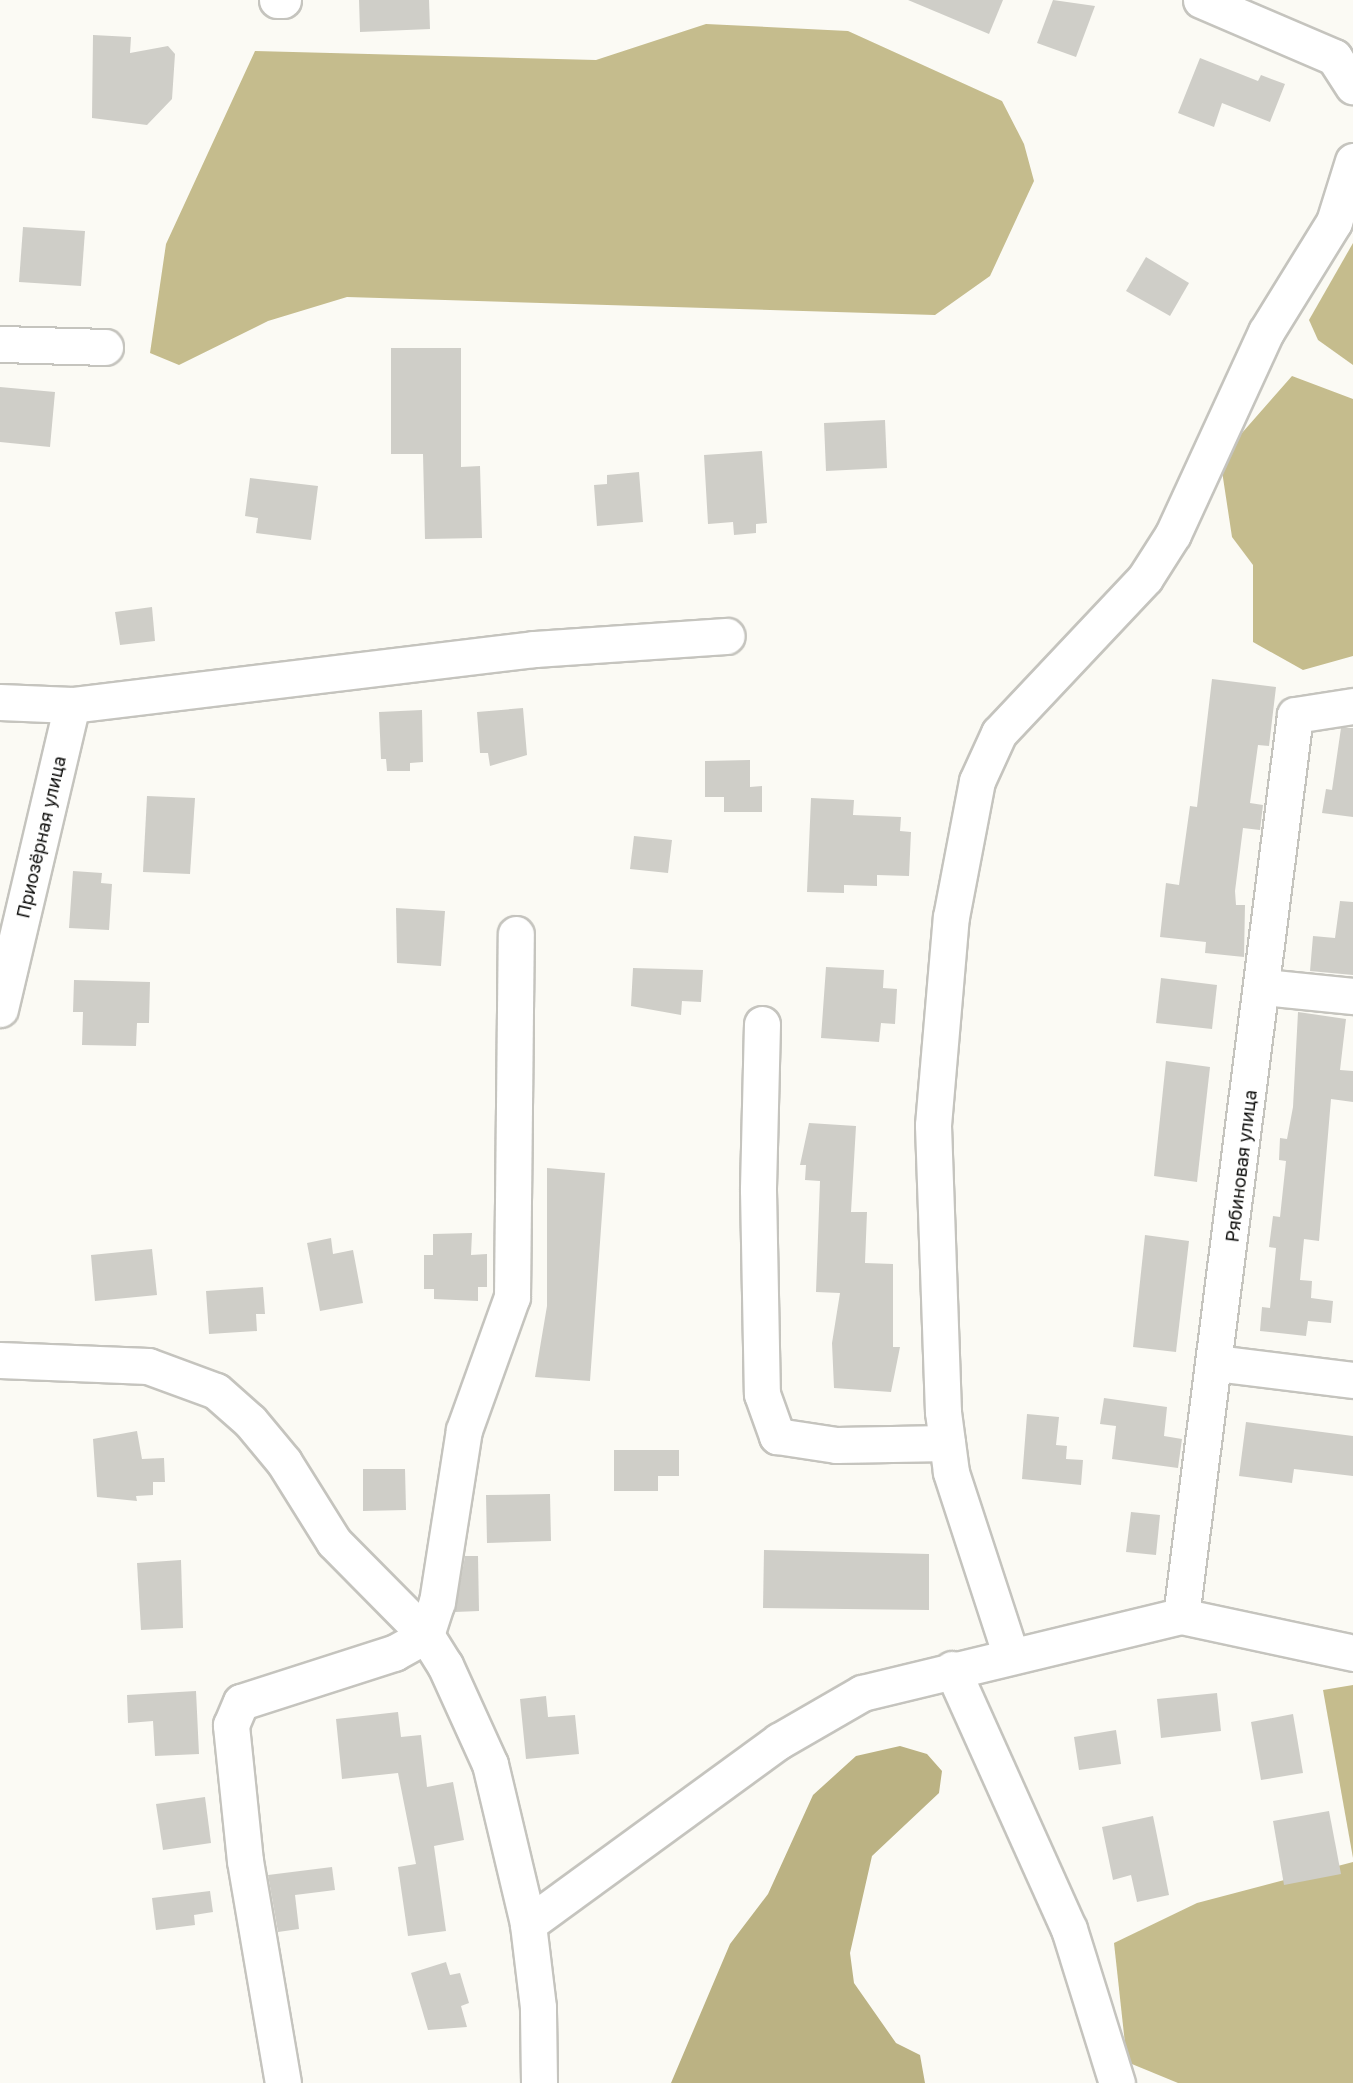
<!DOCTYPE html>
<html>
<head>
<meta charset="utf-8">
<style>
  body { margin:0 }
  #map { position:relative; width:1353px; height:2083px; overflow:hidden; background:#fbfaf4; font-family:"Golos Text",sans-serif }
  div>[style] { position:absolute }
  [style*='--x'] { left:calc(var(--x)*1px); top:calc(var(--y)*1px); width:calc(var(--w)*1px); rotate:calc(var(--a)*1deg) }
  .forest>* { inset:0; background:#c5bc8d }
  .water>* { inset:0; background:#bbb283 }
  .building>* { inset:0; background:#cfcec8 }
  .roads { filter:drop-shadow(2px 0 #c5c4be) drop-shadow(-2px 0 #c5c4be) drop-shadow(0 2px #c5c4be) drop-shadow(0 -2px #c5c4be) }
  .minor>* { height:35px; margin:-17.5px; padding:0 17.5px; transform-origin:17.5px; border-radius:17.5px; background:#fff }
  span { translate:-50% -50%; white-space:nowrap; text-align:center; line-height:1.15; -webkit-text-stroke:5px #fff; paint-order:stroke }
  .street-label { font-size:18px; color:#0e0e0c }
</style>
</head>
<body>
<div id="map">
  <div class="forest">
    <i style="clip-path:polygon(706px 24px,848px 31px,1002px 101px,1024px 144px,1034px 181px,990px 276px,935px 315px,347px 297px,268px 321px,179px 365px,150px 353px,166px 244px,255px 51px,596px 60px)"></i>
    <i style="clip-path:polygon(1353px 243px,1353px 365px,1318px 340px,1309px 320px)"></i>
    <i style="clip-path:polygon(1292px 376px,1353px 399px,1353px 656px,1303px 670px,1253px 642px,1253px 565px,1232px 537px,1220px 458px)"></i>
    <i style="clip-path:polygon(1353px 1685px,1353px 1858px,1323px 1690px)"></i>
    <i style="clip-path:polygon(1353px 1862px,1353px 2083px,1178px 2083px,1127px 2062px,1114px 1943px,1197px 1903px)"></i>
  </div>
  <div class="water">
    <i style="clip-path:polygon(900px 1746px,927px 1754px,942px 1771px,939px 1793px,872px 1856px,850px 1953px,854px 1983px,896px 2043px,920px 2055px,925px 2083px,671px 2083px,730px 1944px,768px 1894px,813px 1795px,856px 1756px)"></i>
  </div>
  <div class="building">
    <i style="clip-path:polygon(359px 0,429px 0,430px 29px,360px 32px)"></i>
    <i style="clip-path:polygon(908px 0,1003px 0,989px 34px)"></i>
    <i style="clip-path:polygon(1053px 0,1095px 6px,1076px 57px,1037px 43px)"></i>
    <i style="clip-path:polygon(93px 35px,131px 37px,130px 53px,168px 46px,175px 54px,172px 99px,147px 125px,92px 118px)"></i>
    <i style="clip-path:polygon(1200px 58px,1258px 81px,1261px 75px,1285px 84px,1270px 122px,1222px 103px,1214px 127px,1178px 113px)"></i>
    <i style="clip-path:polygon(23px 227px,85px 231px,81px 286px,19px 282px)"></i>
    <i style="clip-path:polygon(1146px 257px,1189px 283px,1170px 316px,1126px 291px)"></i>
    <i style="clip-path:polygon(391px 348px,461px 348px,461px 467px,480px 466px,482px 538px,425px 539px,423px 454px,391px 454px)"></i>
    <i style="clip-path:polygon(0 387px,55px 392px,50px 447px,0 442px)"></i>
    <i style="clip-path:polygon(885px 420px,887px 468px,826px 471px,824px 423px)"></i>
    <i style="clip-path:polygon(762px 451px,767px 523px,756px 524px,756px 533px,734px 535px,733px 522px,708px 524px,704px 455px)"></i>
    <i style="clip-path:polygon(639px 472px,643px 522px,597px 526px,594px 485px,607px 484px,607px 475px)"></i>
    <i style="clip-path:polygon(250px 478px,318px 486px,311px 540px,256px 533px,258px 518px,245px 516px)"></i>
    <i style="clip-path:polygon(152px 607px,155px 641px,120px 645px,115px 612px)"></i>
    <i style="clip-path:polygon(1212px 679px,1276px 687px,1269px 746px,1258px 745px,1250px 803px,1263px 805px,1260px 830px,1243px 828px,1235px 891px,1236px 905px,1245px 905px,1244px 957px,1205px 953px,1206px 942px,1160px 937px,1166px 883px,1179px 885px,1190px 806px,1197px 807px)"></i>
    <i style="clip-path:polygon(523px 708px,527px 755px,490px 766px,488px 753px,480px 753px,477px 712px)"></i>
    <i style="clip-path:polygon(422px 710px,423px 762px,410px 763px,410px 771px,387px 771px,386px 759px,381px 759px,379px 712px)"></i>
    <i style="clip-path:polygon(1341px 728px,1353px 728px,1353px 817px,1322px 813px,1326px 789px,1332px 790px)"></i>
    <i style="clip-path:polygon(750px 760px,750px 787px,762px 786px,762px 812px,724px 812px,724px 797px,705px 797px,705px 761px)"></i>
    <i style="clip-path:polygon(147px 796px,195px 798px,190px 874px,143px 872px)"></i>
    <i style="clip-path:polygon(811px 798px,854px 800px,853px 815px,901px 817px,900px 831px,911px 832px,909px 876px,877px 875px,877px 886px,844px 885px,844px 893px,807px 892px)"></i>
    <i style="clip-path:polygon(634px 836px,672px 840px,668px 873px,630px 869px)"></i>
    <i style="clip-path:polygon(73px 871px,102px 873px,101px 883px,112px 884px,109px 930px,69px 928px)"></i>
    <i style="clip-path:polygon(1340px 901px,1353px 902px,1353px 975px,1310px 971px,1313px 936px,1335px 938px)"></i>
    <i style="clip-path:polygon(396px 908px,445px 911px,441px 966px,397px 963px)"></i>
    <i style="clip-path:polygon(826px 967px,884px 970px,883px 988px,897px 989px,895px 1024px,881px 1023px,879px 1042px,821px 1038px)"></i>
    <i style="clip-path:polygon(633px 968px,703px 970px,701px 1002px,682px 1001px,681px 1015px,631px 1006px)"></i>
    <i style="clip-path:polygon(1161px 978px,1217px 985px,1212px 1029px,1156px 1023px)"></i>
    <i style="clip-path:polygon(74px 980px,150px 982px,149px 1023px,137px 1023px,136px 1046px,82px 1045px,83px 1012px,73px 1012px)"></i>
    <i style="clip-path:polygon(1298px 1012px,1346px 1019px,1340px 1070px,1353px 1071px,1353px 1102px,1331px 1099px,1319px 1241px,1304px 1239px,1300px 1280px,1312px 1281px,1311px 1298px,1333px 1301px,1331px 1323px,1308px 1321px,1306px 1336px,1260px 1331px,1262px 1307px,1270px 1308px,1276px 1248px,1269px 1247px,1273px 1216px,1280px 1217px,1286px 1161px,1279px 1160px,1280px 1138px,1287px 1139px,1293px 1107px)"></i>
    <i style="clip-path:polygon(1166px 1061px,1210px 1067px,1197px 1182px,1154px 1176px)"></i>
    <i style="clip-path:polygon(809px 1123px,856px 1126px,851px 1212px,867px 1212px,865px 1263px,893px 1264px,893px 1347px,900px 1347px,891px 1392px,834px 1388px,832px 1343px,840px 1293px,816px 1292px,820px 1181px,805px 1180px,806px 1165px,800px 1165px)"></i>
    <i style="clip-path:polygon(547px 1168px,605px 1173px,590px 1381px,535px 1377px,547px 1306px)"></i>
    <i style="clip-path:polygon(472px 1233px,471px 1255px,487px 1254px,487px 1287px,478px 1287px,478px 1301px,434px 1299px,434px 1289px,424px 1289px,424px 1255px,433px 1255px,433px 1234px)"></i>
    <i style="clip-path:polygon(1145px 1235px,1189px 1241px,1176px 1352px,1133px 1347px)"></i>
    <i style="clip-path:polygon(331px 1238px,333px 1254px,353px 1250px,363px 1303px,320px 1311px,307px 1243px)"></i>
    <i style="clip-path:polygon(152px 1249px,157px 1295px,95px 1301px,91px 1255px)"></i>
    <i style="clip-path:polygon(263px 1287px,265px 1314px,256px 1314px,257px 1331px,209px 1334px,206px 1291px)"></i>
    <i style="clip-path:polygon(1104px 1398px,1167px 1407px,1164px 1436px,1182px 1439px,1178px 1468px,1112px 1459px,1116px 1426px,1100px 1424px)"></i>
    <i style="clip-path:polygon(1027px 1414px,1059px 1417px,1056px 1445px,1067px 1446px,1066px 1459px,1083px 1460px,1081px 1485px,1022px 1479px)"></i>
    <i style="clip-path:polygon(1246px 1422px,1353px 1436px,1353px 1476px,1294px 1469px,1292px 1483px,1239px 1476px)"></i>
    <i style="clip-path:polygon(137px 1431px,142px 1459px,164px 1458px,165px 1482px,153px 1482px,153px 1495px,136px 1496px,137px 1501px,97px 1497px,93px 1439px)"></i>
    <i style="clip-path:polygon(614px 1450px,679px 1450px,679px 1476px,658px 1476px,658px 1491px,614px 1491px)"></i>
    <i style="clip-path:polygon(363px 1469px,405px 1469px,406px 1510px,363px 1511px)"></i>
    <i style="clip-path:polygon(550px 1494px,551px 1541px,487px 1543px,486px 1495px)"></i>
    <i style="clip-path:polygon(1131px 1512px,1160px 1515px,1156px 1555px,1126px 1552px)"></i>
    <i style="clip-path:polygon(764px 1550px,929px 1554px,929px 1610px,763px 1608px)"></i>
    <i style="clip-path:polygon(465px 1556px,478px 1556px,479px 1611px,455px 1612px)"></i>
    <i style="clip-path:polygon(181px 1560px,183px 1628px,141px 1630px,137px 1563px)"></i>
    <i style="clip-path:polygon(196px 1691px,199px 1754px,155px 1756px,153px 1721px,128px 1723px,127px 1695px)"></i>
    <i style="clip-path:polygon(1217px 1693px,1221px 1731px,1161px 1738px,1157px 1699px)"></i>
    <i style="clip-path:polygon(546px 1696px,548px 1717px,575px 1715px,579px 1754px,526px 1759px,520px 1699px)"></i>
    <i style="clip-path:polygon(398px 1712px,401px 1737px,421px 1735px,427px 1787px,453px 1782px,464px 1840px,434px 1846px,446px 1931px,408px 1936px,398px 1867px,416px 1864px,398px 1773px,342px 1779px,336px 1719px)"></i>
    <i style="clip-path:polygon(1293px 1714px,1303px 1773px,1261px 1780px,1251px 1722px)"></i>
    <i style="clip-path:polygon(1116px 1730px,1121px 1764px,1079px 1770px,1074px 1737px)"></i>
    <i style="clip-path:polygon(205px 1797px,211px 1843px,163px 1850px,156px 1804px)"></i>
    <i style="clip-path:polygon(1329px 1811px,1341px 1874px,1284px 1885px,1273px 1821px)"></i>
    <i style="clip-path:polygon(1153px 1816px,1169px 1895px,1137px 1902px,1131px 1875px,1113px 1880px,1102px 1827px)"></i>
    <i style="clip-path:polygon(332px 1867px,335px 1890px,295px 1895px,299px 1929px,278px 1932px,268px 1875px)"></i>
    <i style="clip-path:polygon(210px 1891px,213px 1912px,194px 1915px,195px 1925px,156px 1930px,152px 1898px)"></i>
    <i style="clip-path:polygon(446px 1962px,450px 1975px,460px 1973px,469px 2003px,461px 2006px,467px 2027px,428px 2030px,411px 1973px)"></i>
  </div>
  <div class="roads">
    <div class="minor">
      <i style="--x:277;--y:0;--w:6;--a:0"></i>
      <i style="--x:1201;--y:0;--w:145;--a:23.2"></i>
      <i style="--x:1334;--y:57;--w:35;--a:57"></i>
      <i style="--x:0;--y:344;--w:105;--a:1.6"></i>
      <i style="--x:0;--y:702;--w:72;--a:2.4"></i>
      <i style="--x:72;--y:705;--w:465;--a:-6.9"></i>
      <i style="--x:534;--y:649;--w:193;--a:-3.9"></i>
      <i style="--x:1264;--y:987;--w:89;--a:5.8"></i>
      <i style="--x:0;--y:1009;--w:312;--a:-76.7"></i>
      <i style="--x:762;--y:1024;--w:166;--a:91.4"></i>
      <i style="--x:758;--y:1190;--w:204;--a:88.9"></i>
      <i style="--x:762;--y:1394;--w:45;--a:70.3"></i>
      <i style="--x:777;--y:1436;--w:60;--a:8.7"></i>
      <i style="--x:836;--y:1445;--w:111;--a:-1"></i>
      <i style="--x:0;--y:1360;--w:148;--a:2.3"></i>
      <i style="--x:148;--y:1366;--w:72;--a:20.2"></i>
      <i style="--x:216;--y:1391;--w:45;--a:41.4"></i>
      <i style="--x:250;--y:1421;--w:53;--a:50.3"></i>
      <i style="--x:284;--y:1462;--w:94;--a:58"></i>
      <i style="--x:334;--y:1542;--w:131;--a:45.3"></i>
      <i style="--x:426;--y:1635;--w:36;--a:58"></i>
      <i style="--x:445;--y:1665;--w:109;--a:65.6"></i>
      <i style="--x:490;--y:1764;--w:164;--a:76.6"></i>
      <i style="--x:1216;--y:1363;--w:138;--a:7.1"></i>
      <i style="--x:1181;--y:1616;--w:908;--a:-82.79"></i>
      <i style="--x:1295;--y:715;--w:59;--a:-8.8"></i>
      <i style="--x:1011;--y:1656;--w:194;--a:-108.1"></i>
      <i style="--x:951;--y:1472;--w:61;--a:-97.6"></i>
      <i style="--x:943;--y:1412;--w:287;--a:-92"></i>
      <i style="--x:933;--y:1125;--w:209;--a:-85.1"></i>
      <i style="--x:951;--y:917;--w:138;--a:-79.2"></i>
      <i style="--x:977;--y:781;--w:53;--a:-65.4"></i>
      <i style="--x:999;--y:733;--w:213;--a:-46.7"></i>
      <i style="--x:1145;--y:578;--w:52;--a:-57.5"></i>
      <i style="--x:1173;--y:534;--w:222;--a:-65.3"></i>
      <i style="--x:1266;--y:332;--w:129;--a:-58.3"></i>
      <i style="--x:1334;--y:222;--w:64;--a:-72.7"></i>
      <i style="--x:952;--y:1669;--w:285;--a:65.8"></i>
      <i style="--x:1069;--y:1929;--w:161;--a:72.7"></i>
      <i style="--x:283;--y:2083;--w:225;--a:-99.7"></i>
      <i style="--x:245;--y:1861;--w:137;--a:-95.9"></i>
      <i style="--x:231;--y:1725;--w:25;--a:-67"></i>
      <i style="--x:241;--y:1702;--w:161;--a:-17.8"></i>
      <i style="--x:394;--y:1653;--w:37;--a:-29"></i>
      <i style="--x:426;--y:1635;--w:35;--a:-72"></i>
      <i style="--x:437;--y:1602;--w:174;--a:-81.1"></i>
      <i style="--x:464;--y:1430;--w:141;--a:-70.2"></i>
      <i style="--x:512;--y:1297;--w:363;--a:-89.4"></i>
      <i style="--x:539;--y:2083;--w:76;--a:-90.8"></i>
      <i style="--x:538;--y:2007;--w:84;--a:-96.9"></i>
      <i style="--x:528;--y:1924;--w:311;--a:-36.1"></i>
      <i style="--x:779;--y:1741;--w:96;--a:-30"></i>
      <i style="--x:862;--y:1693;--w:328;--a:-13.6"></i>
      <i style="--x:1181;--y:1616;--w:176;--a:12.1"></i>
    </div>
  </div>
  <div class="street-label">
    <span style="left:41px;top:837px;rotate:-77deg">Приозёрная улица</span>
    <span style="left:1241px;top:1166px;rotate:-83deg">Рябиновая улица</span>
  </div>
</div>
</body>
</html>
